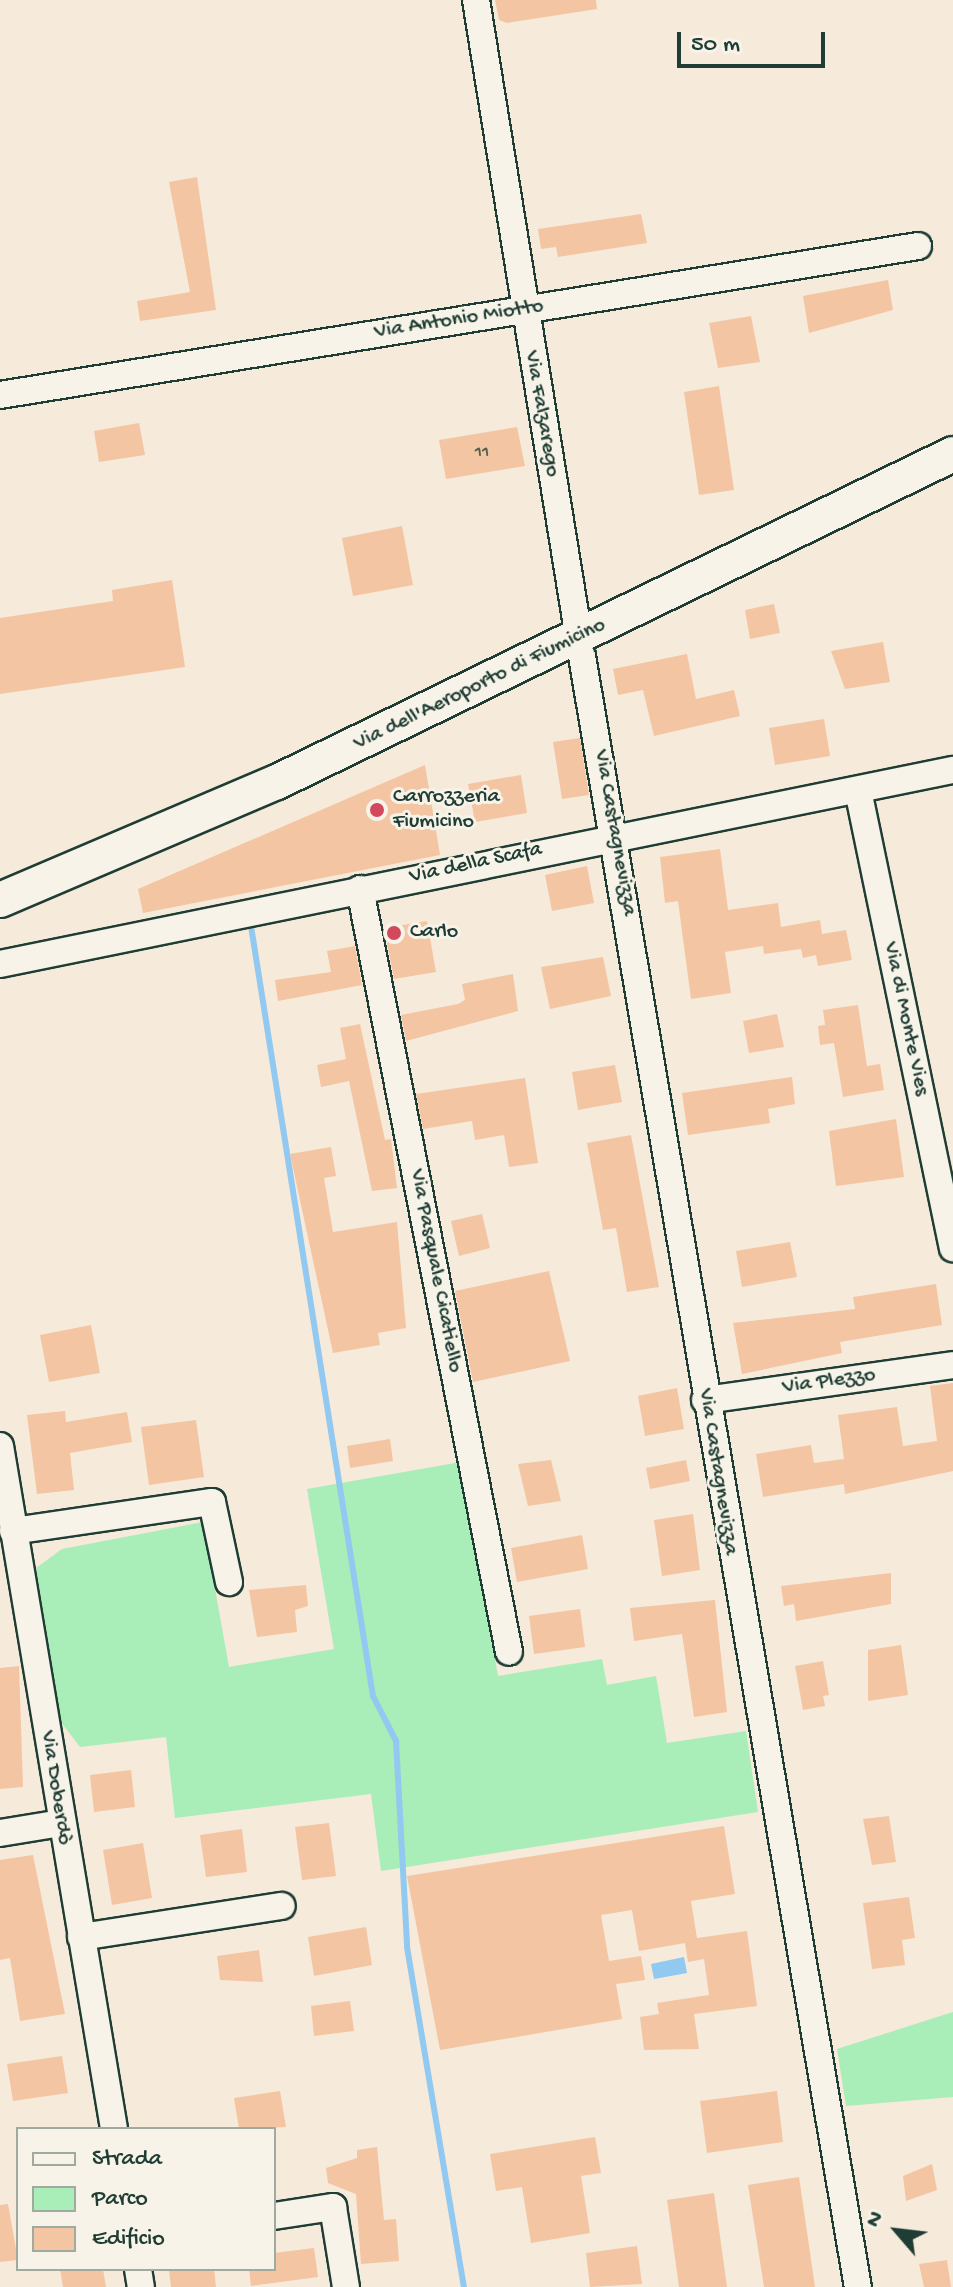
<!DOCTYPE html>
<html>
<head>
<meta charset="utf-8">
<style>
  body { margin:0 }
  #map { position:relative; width:953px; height:2287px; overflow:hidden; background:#f6eada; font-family:"Gochi Hand",sans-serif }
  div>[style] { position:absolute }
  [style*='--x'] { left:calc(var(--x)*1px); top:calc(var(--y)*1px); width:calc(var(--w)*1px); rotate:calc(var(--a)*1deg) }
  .green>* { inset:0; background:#a9edb8 }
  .water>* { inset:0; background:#91c9f0 }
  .stream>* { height:6px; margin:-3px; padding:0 3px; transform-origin:3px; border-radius:3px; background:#91c9f0 }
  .building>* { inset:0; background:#f4c5a3 }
  .roads { filter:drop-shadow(2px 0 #1f3d34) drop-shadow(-2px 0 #1f3d34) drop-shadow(0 2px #1f3d34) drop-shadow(0 -2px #1f3d34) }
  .minor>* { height:26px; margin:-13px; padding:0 13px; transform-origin:13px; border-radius:13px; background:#f7f3e8 }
  .major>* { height:34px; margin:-17px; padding:0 17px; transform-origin:17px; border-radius:17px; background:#f7f3e8 }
  .dots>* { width:22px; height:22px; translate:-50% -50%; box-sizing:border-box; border:4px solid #f7f3e8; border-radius:50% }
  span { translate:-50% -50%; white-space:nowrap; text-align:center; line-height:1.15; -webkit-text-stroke:6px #f7f3e8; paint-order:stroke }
  .number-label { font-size:18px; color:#545f50 }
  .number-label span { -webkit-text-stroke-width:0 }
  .street-label { font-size:22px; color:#1f3d34 }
  .poi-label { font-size:22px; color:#1f3d34 }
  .left { translate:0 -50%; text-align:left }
  .legend { position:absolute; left:16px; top:2127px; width:260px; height:144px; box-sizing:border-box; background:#f7f3e8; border:2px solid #a1aaa0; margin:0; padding:10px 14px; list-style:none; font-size:24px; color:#1f3d34 }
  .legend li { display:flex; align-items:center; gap:16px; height:40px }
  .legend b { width:40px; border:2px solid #a1aaa0 }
  .north { position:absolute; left:857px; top:2191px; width:80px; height:80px; -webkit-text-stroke:6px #f7f3e8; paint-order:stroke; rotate:298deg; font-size:22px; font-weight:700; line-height:32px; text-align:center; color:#1f3d34 }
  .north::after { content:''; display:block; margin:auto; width:28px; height:36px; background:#1f3d34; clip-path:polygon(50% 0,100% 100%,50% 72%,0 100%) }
  .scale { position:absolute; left:677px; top:32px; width:148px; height:36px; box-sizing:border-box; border:4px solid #1f3d34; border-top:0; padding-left:10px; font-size:24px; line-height:28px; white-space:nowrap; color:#1f3d34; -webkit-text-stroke:6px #f7f3e8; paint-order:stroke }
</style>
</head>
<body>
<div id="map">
  <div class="green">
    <i style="clip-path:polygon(461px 1462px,498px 1676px,602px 1659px,607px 1685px,656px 1676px,667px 1743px,746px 1731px,758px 1812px,381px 1871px,371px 1794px,175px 1818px,166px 1737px,80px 1747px,61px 1722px,36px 1568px,62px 1549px,203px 1522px,229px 1667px,334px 1649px,307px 1489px)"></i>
    <i style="clip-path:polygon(953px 2012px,953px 2097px,846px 2106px,837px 2049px)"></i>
  </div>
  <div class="water">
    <i style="clip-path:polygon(684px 1957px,687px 1973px,654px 1979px,651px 1964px)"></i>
  </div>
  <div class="stream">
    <i style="--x:251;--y:926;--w:780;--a:81"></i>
    <i style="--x:373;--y:1696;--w:51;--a:62.9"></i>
    <i style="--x:396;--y:1741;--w:206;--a:86.9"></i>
    <i style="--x:407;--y:1947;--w:345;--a:80.5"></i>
  </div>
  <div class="building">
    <i style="clip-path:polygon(495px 0,596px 0,597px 9px,507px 23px,499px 20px)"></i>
    <i style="clip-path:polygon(197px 177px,216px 310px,140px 321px,137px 301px,190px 292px,169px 182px)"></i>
    <i style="clip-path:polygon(641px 214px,647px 243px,558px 257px,556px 247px,541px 249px,538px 229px)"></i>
    <i style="clip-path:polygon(888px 280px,893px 310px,809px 333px,803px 296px)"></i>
    <i style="clip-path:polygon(751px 316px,760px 362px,718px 368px,709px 323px)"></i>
    <i style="clip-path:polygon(719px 386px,734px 490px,699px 495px,684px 392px)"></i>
    <i style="clip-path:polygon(139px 423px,145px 455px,99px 462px,94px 431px)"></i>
    <i style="clip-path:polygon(517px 427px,525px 466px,446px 479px,439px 440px)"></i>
    <i style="clip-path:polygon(402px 526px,413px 585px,353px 596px,342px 538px)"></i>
    <i style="clip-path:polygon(172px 580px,185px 667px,0 694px,0 618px,113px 601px,112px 590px)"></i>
    <i style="clip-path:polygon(774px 604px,780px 633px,750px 639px,745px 610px)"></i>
    <i style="clip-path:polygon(883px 642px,890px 682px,845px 689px,831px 651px)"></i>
    <i style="clip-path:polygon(687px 654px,696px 699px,734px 690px,740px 716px,654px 736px,643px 690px,618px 695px,613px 669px)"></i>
    <i style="clip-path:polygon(824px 719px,830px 756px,775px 765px,769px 728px)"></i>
    <i style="clip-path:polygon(580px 738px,589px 795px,562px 799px,553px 742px)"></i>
    <i style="clip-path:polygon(425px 765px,440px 855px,143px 913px,138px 889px)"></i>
    <i style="clip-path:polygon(521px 775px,527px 813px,475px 822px,468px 784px)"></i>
    <i style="clip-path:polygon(720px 849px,728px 910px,778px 903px,781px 927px,820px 920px,822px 934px,846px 930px,852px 960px,818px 966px,816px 955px,803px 958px,801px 949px,764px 954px,763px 946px,725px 952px,731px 993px,691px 999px,678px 901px,665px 903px,660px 857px)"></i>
    <i style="clip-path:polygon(587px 866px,594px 903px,552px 911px,545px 875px)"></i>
    <i style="clip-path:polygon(427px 921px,436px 972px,394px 979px,384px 928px)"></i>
    <i style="clip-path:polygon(355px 946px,362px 985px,278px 1001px,275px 980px,331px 972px,327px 951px)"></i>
    <i style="clip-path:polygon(603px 957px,611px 996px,550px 1009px,541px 967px)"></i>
    <i style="clip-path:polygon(513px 974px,518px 1011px,406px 1041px,401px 1015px,458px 1004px,465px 1000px,462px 984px)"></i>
    <i style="clip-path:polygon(858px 1005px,867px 1066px,880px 1064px,884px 1090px,843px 1097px,834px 1043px,820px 1045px,818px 1026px,825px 1025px,823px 1010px)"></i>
    <i style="clip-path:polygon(777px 1014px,784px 1047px,749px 1053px,743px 1021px)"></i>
    <i style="clip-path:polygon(360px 1024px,385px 1140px,391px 1139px,397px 1188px,372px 1191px,349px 1081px,321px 1087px,317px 1065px,346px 1059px,340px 1028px)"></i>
    <i style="clip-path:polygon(615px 1065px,622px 1102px,578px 1110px,572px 1072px)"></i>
    <i style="clip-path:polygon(792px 1077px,795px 1104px,768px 1109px,770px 1123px,688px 1135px,682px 1093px)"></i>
    <i style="clip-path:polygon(525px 1078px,538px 1163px,509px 1167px,504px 1135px,475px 1140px,472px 1121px,423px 1129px,416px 1094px)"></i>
    <i style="clip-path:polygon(896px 1119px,904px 1177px,836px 1186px,829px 1131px)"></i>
    <i style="clip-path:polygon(631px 1135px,659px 1287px,627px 1292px,616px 1228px,603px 1230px,587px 1143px)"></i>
    <i style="clip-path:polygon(331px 1147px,336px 1176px,324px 1178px,333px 1232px,397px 1222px,406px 1328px,378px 1333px,380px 1345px,333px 1353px,290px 1154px)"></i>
    <i style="clip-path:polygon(482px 1214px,490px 1248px,459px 1256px,451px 1221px)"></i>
    <i style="clip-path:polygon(790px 1242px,797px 1277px,742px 1287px,736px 1251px)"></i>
    <i style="clip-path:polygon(549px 1271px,570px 1361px,473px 1382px,455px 1291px)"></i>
    <i style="clip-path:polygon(936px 1284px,942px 1325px,840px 1342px,842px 1353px,742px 1374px,733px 1323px,855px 1309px,853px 1297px)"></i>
    <i style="clip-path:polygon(91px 1325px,100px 1373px,49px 1382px,40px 1335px)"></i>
    <i style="clip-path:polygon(953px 1383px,953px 1471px,845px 1494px,844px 1484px,763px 1497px,756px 1454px,811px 1445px,814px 1463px,844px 1459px,838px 1415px,897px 1407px,903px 1446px,937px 1441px,930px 1386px)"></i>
    <i style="clip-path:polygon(677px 1388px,684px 1429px,645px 1436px,638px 1396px)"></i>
    <i style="clip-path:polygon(65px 1411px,66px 1422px,127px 1412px,132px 1442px,70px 1453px,74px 1490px,37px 1494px,27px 1415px)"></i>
    <i style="clip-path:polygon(196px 1420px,204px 1477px,149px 1485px,141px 1427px)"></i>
    <i style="clip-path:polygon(390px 1439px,393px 1461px,350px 1468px,347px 1446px)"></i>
    <i style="clip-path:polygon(551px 1460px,561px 1501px,528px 1506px,518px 1464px)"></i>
    <i style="clip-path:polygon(686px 1460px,690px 1481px,650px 1489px,646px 1468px)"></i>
    <i style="clip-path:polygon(693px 1514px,700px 1570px,662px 1576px,654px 1520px)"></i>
    <i style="clip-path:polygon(582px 1535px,588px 1569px,517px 1582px,511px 1548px)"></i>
    <i style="clip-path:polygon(891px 1573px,891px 1604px,796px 1621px,794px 1604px,784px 1606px,781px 1586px)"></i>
    <i style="clip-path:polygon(306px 1585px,308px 1606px,295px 1610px,297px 1632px,257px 1637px,249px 1590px)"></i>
    <i style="clip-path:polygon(715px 1600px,727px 1712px,694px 1717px,682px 1634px,634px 1641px,630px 1608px)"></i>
    <i style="clip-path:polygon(580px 1609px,585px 1647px,534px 1654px,529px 1616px)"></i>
    <i style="clip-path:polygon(901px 1645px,908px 1695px,868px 1701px,868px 1650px)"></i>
    <i style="clip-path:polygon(823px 1661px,829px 1695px,823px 1696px,825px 1706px,803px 1710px,795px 1666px)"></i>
    <i style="clip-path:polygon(19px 1666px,23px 1787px,0 1789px,0 1668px)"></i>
    <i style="clip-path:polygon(131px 1770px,135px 1807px,94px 1812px,90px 1775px)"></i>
    <i style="clip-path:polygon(889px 1816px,896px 1862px,872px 1865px,863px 1819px)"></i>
    <i style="clip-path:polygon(329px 1823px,336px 1876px,302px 1880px,295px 1827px)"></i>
    <i style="clip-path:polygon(724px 1826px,735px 1894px,691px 1901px,697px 1938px,747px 1931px,757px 2006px,694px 2014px,699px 2049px,644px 2050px,640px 2017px,659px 2014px,657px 2003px,709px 1995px,704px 1959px,688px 1962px,685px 1943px,639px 1951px,632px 1910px,601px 1915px,609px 1961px,641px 1956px,645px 1980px,616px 1984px,622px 2019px,440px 2050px,407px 1876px)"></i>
    <i style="clip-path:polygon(242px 1829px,247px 1872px,206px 1877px,200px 1835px)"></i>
    <i style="clip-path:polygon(143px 1843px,152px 1898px,112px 1905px,103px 1850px)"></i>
    <i style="clip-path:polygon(33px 1855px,65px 2014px,20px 2021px,10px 1958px,0 1960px,0 1860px)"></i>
    <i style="clip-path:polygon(909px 1897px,915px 1938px,902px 1940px,905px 1965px,872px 1969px,863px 1903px)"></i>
    <i style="clip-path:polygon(366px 1927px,372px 1965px,314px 1976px,308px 1937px)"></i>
    <i style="clip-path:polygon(259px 1950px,263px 1982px,220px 1980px,217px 1956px)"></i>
    <i style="clip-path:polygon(350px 2001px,354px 2031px,314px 2036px,311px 2006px)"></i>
    <i style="clip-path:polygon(62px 2056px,68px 2093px,13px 2101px,7px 2064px)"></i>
    <i style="clip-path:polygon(280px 2091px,286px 2127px,239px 2129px,234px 2098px)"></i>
    <i style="clip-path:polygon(777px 2091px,783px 2142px,707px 2153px,700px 2101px)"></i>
    <i style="clip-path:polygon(595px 2137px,601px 2173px,581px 2176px,590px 2233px,531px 2243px,522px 2187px,496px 2191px,490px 2154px)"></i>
    <i style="clip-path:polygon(377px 2147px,384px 2220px,396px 2219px,399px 2261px,361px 2264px,356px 2194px,328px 2183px,326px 2168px,357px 2158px,357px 2150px)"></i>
    <i style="clip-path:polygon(932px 2164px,937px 2190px,906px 2201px,903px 2176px)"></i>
    <i style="clip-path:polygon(799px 2177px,815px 2287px,764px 2287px,748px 2185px)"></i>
    <i style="clip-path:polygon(714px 2193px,727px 2287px,679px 2287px,667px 2200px)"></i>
    <i style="clip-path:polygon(8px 2204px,18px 2260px,0 2262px,0 2205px)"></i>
    <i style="clip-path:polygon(637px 2246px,642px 2284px,590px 2287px,586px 2253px)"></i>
    <i style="clip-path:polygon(314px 2248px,318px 2277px,251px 2286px,249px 2269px,274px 2269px,274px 2253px)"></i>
    <i style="clip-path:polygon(947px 2260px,951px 2287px,924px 2287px,919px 2264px)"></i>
    <i style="clip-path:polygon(60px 2269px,103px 2269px,106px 2287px,63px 2287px)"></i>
    <i style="clip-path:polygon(178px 2269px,214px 2269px,216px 2287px,171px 2287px,169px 2270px)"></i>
  </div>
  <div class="roads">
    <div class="minor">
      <i style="--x:476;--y:0;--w:646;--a:80.83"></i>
      <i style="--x:0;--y:395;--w:930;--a:-9.22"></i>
      <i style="--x:582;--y:656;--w:1654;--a:80.4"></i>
      <i style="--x:858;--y:790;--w:468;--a:78.3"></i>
      <i style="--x:360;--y:889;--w:777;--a:78.95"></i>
      <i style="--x:0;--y:964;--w:973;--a:-11.51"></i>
      <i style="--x:705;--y:1400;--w:250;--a:-8"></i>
      <i style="--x:0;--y:1446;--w:692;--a:80.52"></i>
      <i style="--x:13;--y:1531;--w:201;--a:-8.3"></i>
      <i style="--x:212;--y:1502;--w:82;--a:78"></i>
      <i style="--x:0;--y:1833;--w:62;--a:-9.3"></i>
      <i style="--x:81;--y:1937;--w:203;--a:-8.8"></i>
      <i style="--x:274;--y:2216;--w:60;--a:-8.7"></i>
      <i style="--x:333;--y:2207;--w:81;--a:80.8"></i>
      <i style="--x:138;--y:2269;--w:18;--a:81"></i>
    </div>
    <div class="major">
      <i style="--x:0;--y:900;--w:301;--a:-23.1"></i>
      <i style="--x:277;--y:782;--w:751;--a:-25.88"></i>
    </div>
  </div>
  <div class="dots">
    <i style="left:377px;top:810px;background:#d1495b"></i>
    <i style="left:394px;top:933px;background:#d1495b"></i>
  </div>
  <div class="number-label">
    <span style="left:482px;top:453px">11</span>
  </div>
  <div class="street-label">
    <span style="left:459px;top:320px;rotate:-9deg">Via Antonio Miotto</span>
    <span style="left:541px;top:414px;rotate:80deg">Via Falzarego</span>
    <span style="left:480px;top:685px;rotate:-26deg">Via dell'Aeroporto di Fiumicino</span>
    <span style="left:614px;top:833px;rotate:80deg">Via Castagnevizza</span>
    <span style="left:476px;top:864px;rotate:-12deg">Via della Scafa</span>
    <span style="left:905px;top:1019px;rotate:78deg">Via di Monte Vies</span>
    <span style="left:435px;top:1271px;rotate:79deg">Via Pasquale Cicatiello</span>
    <span style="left:829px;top:1382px;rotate:-8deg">Via Plezzo</span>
    <span style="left:717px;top:1472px;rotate:81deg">Via Castagnevizza</span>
    <span style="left:55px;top:1788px;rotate:81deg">Via Doberdò</span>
  </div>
  <div class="poi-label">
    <span class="left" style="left:393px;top:810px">Carrozzeria<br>Fiumicino</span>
    <span class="left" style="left:410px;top:933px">Carlo</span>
  </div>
  <ul class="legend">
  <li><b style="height:10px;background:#f7f3e8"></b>Strada</li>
  <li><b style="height:22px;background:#a9edb8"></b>Parco</li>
  <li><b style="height:22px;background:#f4c5a3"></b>Edificio</li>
  </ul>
  <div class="north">N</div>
  <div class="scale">50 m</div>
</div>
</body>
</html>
